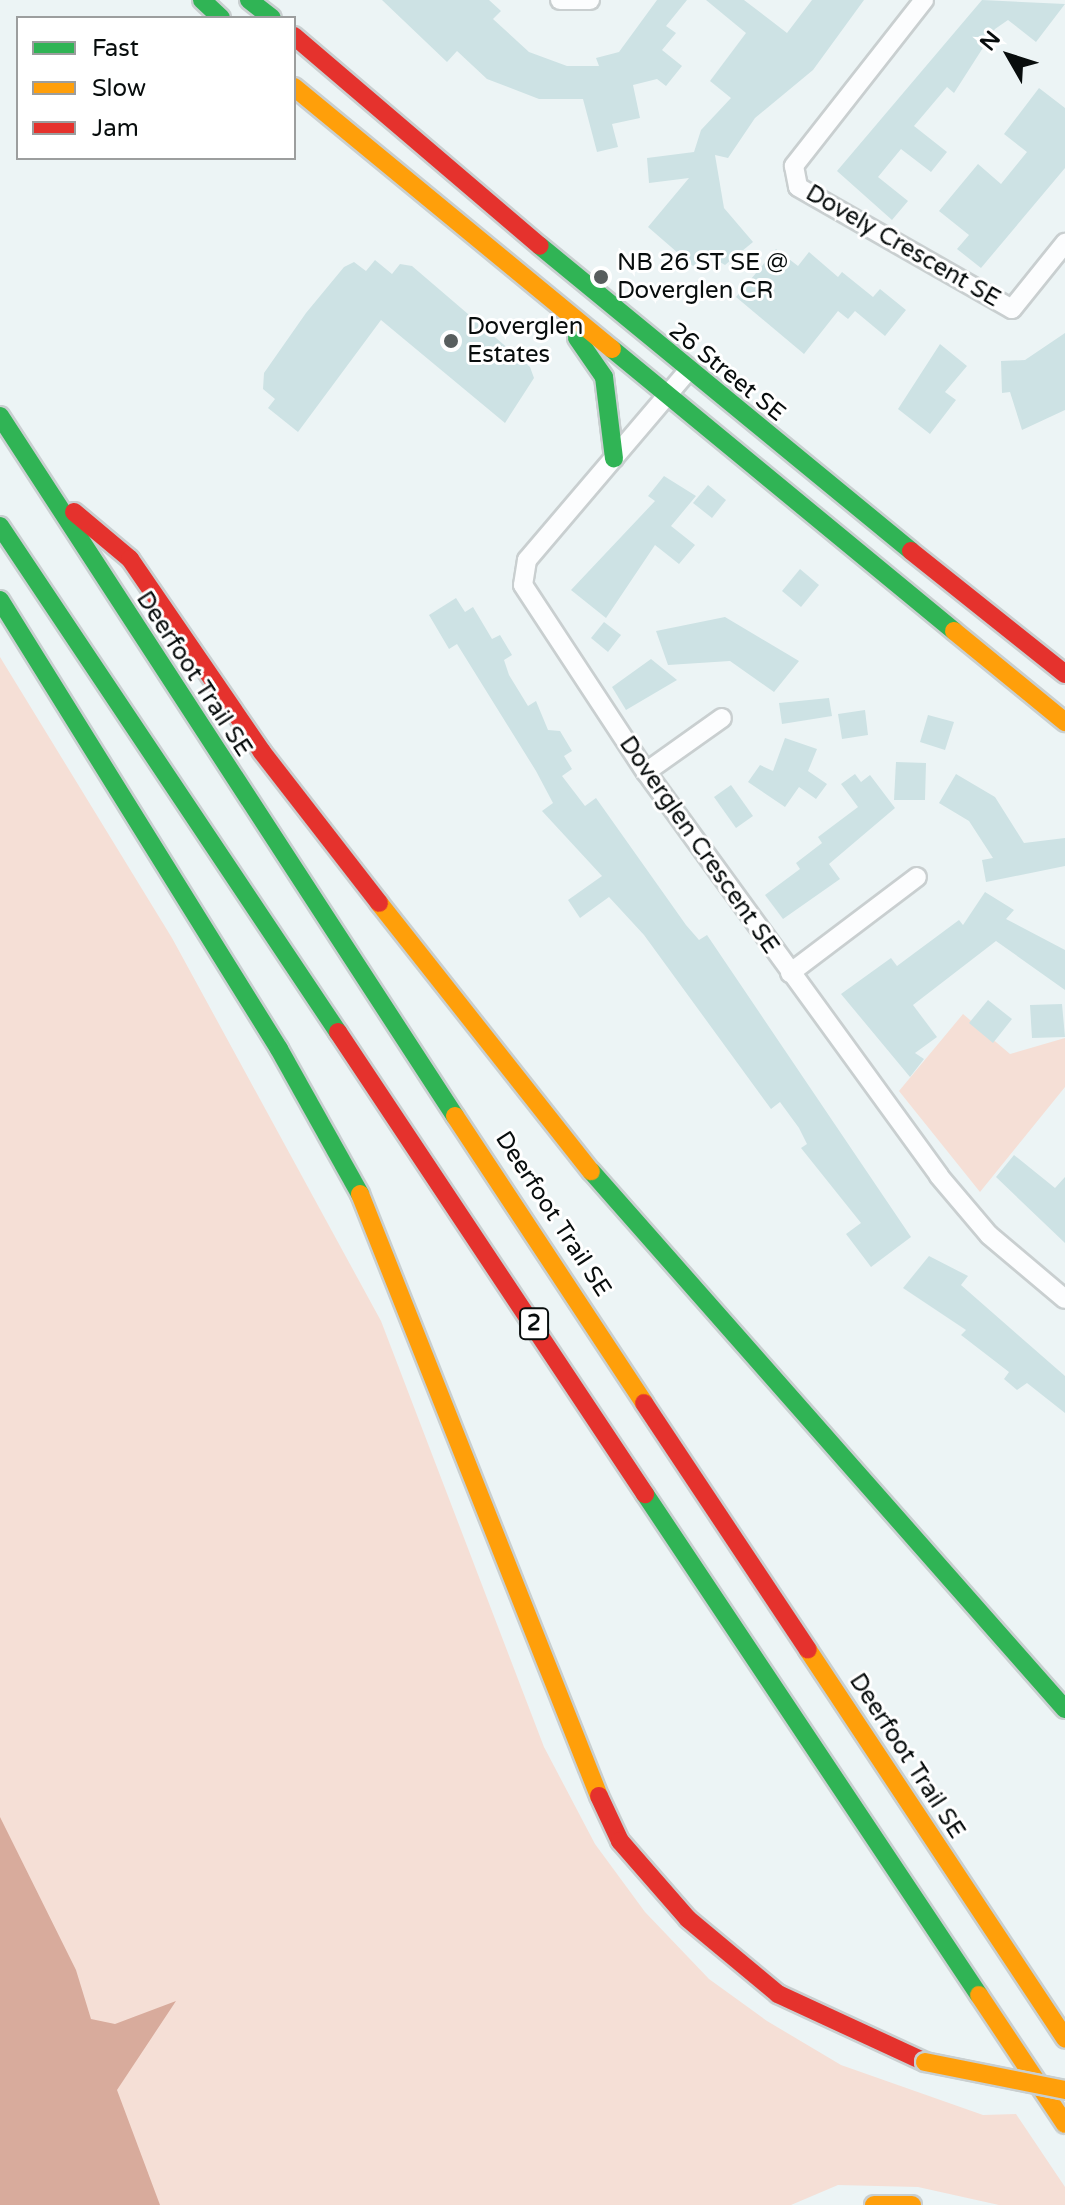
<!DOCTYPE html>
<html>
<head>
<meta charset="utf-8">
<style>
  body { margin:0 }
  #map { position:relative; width:1065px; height:2205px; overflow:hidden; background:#ecf4f5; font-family:"Varela Round",sans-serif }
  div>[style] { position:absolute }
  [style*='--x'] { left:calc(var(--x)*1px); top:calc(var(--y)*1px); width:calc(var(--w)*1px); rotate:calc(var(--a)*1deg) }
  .green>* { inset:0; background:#f5dfd6 }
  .water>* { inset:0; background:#d8ab9c }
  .building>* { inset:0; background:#cde2e4 }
  .roads { filter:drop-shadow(2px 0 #c9cfd0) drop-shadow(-2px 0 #c9cfd0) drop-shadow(0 2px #c9cfd0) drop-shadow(0 -2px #c9cfd0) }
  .street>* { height:18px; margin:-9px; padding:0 9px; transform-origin:9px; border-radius:9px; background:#fcfdfe }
  .fast>* { height:18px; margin:-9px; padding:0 9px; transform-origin:9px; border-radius:9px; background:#30b455 }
  .slow>* { height:18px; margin:-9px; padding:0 9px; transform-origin:9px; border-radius:9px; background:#ff9f0a }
  .jam>* { height:18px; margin:-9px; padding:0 9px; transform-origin:9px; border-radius:9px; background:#e5322d }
  .bridges { filter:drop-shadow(2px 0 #c9cfd0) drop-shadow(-2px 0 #c9cfd0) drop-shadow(0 2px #c9cfd0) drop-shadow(0 -2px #c9cfd0) }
  .slow-bridge>* { height:18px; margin:-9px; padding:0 9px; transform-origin:9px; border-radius:9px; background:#ff9f0a }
  .dots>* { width:22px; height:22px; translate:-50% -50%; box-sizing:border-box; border:4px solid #fff; border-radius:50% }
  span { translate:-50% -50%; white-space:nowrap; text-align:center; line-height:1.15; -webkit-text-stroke:6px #fff; paint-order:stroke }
  .shield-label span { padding:2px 6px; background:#fff; border:2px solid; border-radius:6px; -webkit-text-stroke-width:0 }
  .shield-label { font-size:22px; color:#080d0d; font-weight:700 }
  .street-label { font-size:24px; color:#080d0d }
  .poi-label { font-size:24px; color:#080d0d }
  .left { translate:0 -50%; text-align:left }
  .legend { position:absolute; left:16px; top:16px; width:280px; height:144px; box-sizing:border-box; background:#fff; border:2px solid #9c9e9e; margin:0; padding:10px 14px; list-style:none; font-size:24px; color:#080d0d }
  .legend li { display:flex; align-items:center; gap:16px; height:40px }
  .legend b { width:40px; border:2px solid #9c9e9e }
  .north { position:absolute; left:969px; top:16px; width:80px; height:80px; -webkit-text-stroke:6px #fff; paint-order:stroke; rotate:309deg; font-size:22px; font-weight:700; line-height:32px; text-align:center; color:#080d0d }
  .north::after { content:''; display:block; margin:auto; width:28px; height:36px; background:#080d0d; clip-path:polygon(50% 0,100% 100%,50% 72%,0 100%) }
</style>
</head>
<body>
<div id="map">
  <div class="green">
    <i style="clip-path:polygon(0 657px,172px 938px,381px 1321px,544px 1747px,595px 1844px,645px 1912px,709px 1979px,767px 2021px,841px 2065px,983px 2115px,1016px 2114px,1065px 2187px,1065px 2205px,999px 2205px,918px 2187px,838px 2185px,791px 2205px,132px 2205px,0 1861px)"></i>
    <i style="clip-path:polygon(963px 1014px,1010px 1054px,1065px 1038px,1065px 1087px,980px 1192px,899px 1091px)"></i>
  </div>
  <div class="water">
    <i style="clip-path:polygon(0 1817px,76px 1970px,91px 2019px,115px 2024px,176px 2001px,117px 2090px,160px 2205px,0 2205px)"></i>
  </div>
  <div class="building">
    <i style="clip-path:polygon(382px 0,489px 0,501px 11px,493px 19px,529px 52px,567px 66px,599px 66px,596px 58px,619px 52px,657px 0,687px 0,666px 26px,676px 33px,662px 50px,682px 66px,666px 86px,657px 79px,633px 85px,640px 118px,612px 124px,618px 147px,597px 152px,583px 99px,539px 99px,487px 79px,457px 51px,447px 62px)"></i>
    <i style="clip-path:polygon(706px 0,744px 0,787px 33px,812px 0,864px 0,813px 70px,755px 118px,728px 158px,715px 155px,724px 208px,753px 242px,725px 265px,706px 254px,693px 266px,648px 227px,689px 178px,649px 183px,647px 158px,694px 152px,701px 130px,731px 98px,710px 81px,746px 33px)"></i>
    <i style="clip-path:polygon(982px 0,1065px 4px,1036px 42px,1008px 20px,995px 29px,954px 93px,947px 87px,914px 126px,947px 152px,931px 172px,901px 149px,878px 177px,908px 201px,892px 220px,837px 171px)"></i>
    <i style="clip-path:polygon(1039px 88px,1065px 108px,1065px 168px,981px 268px,957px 249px,969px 235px,939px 211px,978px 164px,1001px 184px,1027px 152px,1004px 134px)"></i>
    <i style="clip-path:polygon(776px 249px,798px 266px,809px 252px,838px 277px,842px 272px,873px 297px,880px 289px,906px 310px,885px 336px,855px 311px,848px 319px,838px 311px,804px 354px,736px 297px)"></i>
    <i style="clip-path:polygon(375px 260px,392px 274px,400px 264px,412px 266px,530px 367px,534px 378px,505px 423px,381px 320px,298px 432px,268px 408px,275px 399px,263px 389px,264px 373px,306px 313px,344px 267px,354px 262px,366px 271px)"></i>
    <i style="clip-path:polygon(1065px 333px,1065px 410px,1022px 430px,1010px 392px,1002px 393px,1001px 361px,1025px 360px)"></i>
    <i style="clip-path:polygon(940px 344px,967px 366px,945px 392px,956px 400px,930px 434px,898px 409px)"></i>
    <i style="clip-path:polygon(664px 476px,696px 496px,671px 526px,695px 545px,679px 564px,655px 545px,606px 618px,571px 590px,655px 501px,648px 496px)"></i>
    <i style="clip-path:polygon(708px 485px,726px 500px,712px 518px,693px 503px)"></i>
    <i style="clip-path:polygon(800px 569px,819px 585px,801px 607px,782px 591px)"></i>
    <i style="clip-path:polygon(456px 598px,465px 612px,473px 607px,492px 639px,500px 635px,512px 655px,504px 660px,509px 675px,528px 706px,536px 701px,548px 730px,560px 731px,572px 751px,564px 756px,572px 769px,562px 776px,585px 806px,596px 798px,686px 925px,699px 940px,707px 935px,911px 1237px,871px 1267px,846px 1234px,861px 1223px,801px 1148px,807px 1144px,799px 1128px,780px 1102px,771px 1109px,644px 935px,609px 897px,580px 918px,568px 900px,602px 876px,542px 811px,553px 803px,536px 771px,457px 644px,449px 649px,429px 615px)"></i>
    <i style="clip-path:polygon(725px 617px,799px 661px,774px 692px,730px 661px,668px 665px,656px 631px)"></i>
    <i style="clip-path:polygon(604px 622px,621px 635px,608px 652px,591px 638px)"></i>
    <i style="clip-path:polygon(651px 659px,677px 680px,626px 710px,612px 687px)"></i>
    <i style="clip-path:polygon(829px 698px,832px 716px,782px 724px,779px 703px)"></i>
    <i style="clip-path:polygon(865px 710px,868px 735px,842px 739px,838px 714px)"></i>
    <i style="clip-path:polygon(928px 715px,954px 722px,945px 750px,920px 742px)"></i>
    <i style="clip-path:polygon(785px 738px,817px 749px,808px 771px,827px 784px,816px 799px,799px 787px,785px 807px,748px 782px,760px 765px,773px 771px)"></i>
    <i style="clip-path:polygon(896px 762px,926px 763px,925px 800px,894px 800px)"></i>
    <i style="clip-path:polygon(855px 774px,861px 782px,870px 775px,895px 808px,829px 864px,840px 879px,783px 919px,765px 895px,800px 869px,796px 863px,822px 843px,818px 837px,858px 807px,841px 784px)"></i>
    <i style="clip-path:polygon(956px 774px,995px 797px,1024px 843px,1065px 838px,1065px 866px,986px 882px,982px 860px,993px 858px,969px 821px,939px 803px)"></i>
    <i style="clip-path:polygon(731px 785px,753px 816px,736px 828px,714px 797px)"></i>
    <i style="clip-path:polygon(985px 892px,1014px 910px,1006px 919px,1065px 950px,1065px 990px,996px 941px,913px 1005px,937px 1037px,915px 1053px,924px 1059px,910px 1077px,841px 994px,891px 958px,897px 966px,959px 920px,963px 925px)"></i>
    <i style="clip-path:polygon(988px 1000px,1012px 1019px,993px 1043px,969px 1023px)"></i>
    <i style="clip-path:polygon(1062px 1004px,1065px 1037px,1032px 1038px,1030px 1005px)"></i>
    <i style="clip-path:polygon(1014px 1155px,1055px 1188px,1065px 1177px,1065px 1243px,996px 1177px)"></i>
    <i style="clip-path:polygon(929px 1256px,968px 1276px,961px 1285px,1065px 1376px,1065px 1413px,1027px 1383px,1017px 1390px,1004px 1379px,1009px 1372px,961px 1335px,966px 1330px,903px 1288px)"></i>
  </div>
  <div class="roads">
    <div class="street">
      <i style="--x:560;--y:0;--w:30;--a:0"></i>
      <i style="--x:924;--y:0;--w:211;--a:128.1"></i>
      <i style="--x:794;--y:166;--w:21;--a:79"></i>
      <i style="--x:798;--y:187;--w:246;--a:29.7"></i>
      <i style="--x:1012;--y:309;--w:85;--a:-51.2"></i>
      <i style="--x:687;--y:372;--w:247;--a:130.4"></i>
      <i style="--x:527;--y:560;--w:25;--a:99"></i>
      <i style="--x:523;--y:585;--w:224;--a:56.7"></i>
      <i style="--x:646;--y:772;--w:499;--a:54"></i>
      <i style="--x:939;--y:1176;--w:77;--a:49.7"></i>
      <i style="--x:989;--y:1235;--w:99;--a:40.1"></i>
      <i style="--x:646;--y:772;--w:93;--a:-35.4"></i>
      <i style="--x:790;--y:973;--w:159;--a:-37.1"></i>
    </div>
    <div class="fast">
      <i style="--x:202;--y:0;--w:26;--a:43"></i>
      <i style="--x:249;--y:0;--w:29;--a:38"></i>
      <i style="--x:540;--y:246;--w:480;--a:39.4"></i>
      <i style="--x:577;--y:338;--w:47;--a:55.3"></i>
      <i style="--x:604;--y:377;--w:82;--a:83"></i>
      <i style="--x:612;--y:349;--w:443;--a:39.5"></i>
      <i style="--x:0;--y:416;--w:835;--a:56.98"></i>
      <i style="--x:0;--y:526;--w:609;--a:56.26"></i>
      <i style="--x:0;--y:600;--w:529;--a:58.14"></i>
      <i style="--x:279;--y:1049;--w:166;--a:60.8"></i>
      <i style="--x:591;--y:1171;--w:717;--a:48.62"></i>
      <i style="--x:645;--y:1494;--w:602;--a:56.31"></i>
    </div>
    <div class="slow">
      <i style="--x:294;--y:87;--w:412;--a:39.5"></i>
      <i style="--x:954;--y:631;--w:144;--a:39.3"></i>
      <i style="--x:379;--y:903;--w:342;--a:51.7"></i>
      <i style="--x:455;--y:1116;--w:344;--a:56.6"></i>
      <i style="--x:360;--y:1194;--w:648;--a:68.35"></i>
      <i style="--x:808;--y:1650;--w:466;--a:56.5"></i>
      <i style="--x:979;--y:1995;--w:155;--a:56.3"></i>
      <i style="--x:874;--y:2205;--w:38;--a:0"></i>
    </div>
    <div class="jam">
      <i style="--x:294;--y:36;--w:323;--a:40.5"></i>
      <i style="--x:74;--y:512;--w:73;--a:40"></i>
      <i style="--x:130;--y:559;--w:234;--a:55.6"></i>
      <i style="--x:262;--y:752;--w:191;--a:52.2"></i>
      <i style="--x:911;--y:551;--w:197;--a:38.6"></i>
      <i style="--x:338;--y:1032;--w:555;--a:56.4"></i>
      <i style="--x:644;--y:1403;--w:296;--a:56.4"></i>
      <i style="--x:599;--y:1796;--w:50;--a:65"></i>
      <i style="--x:620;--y:1841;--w:103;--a:48.9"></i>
      <i style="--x:688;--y:1919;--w:117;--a:39.8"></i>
      <i style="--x:778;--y:1994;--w:162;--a:24.8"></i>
    </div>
  </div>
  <div class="bridges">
    <div class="slow-bridge">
      <i style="--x:925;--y:2062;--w:143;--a:11.3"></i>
    </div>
  </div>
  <div class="dots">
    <i style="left:601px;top:277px;background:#585e5e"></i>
    <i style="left:451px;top:341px;background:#585e5e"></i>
  </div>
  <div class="shield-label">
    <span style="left:534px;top:1324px">2</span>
  </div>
  <div class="street-label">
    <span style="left:903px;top:246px;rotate:30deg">Dovely Crescent SE</span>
    <span style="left:727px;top:372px;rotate:39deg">26 Street SE</span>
    <span style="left:194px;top:674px;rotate:57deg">Deerfoot Trail SE</span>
    <span style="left:699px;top:845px;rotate:55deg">Doverglen Crescent SE</span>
    <span style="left:553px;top:1214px;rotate:57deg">Deerfoot Trail SE</span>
    <span style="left:907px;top:1756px;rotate:57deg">Deerfoot Trail SE</span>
  </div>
  <div class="poi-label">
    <span class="left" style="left:617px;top:277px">NB 26 ST SE @<br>Doverglen CR</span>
    <span class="left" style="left:467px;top:341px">Doverglen<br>Estates</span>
  </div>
  <ul class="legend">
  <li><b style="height:10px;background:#30b455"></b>Fast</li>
  <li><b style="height:10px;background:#ff9f0a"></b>Slow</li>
  <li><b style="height:10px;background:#e5322d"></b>Jam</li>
  </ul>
  <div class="north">N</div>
</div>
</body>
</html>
